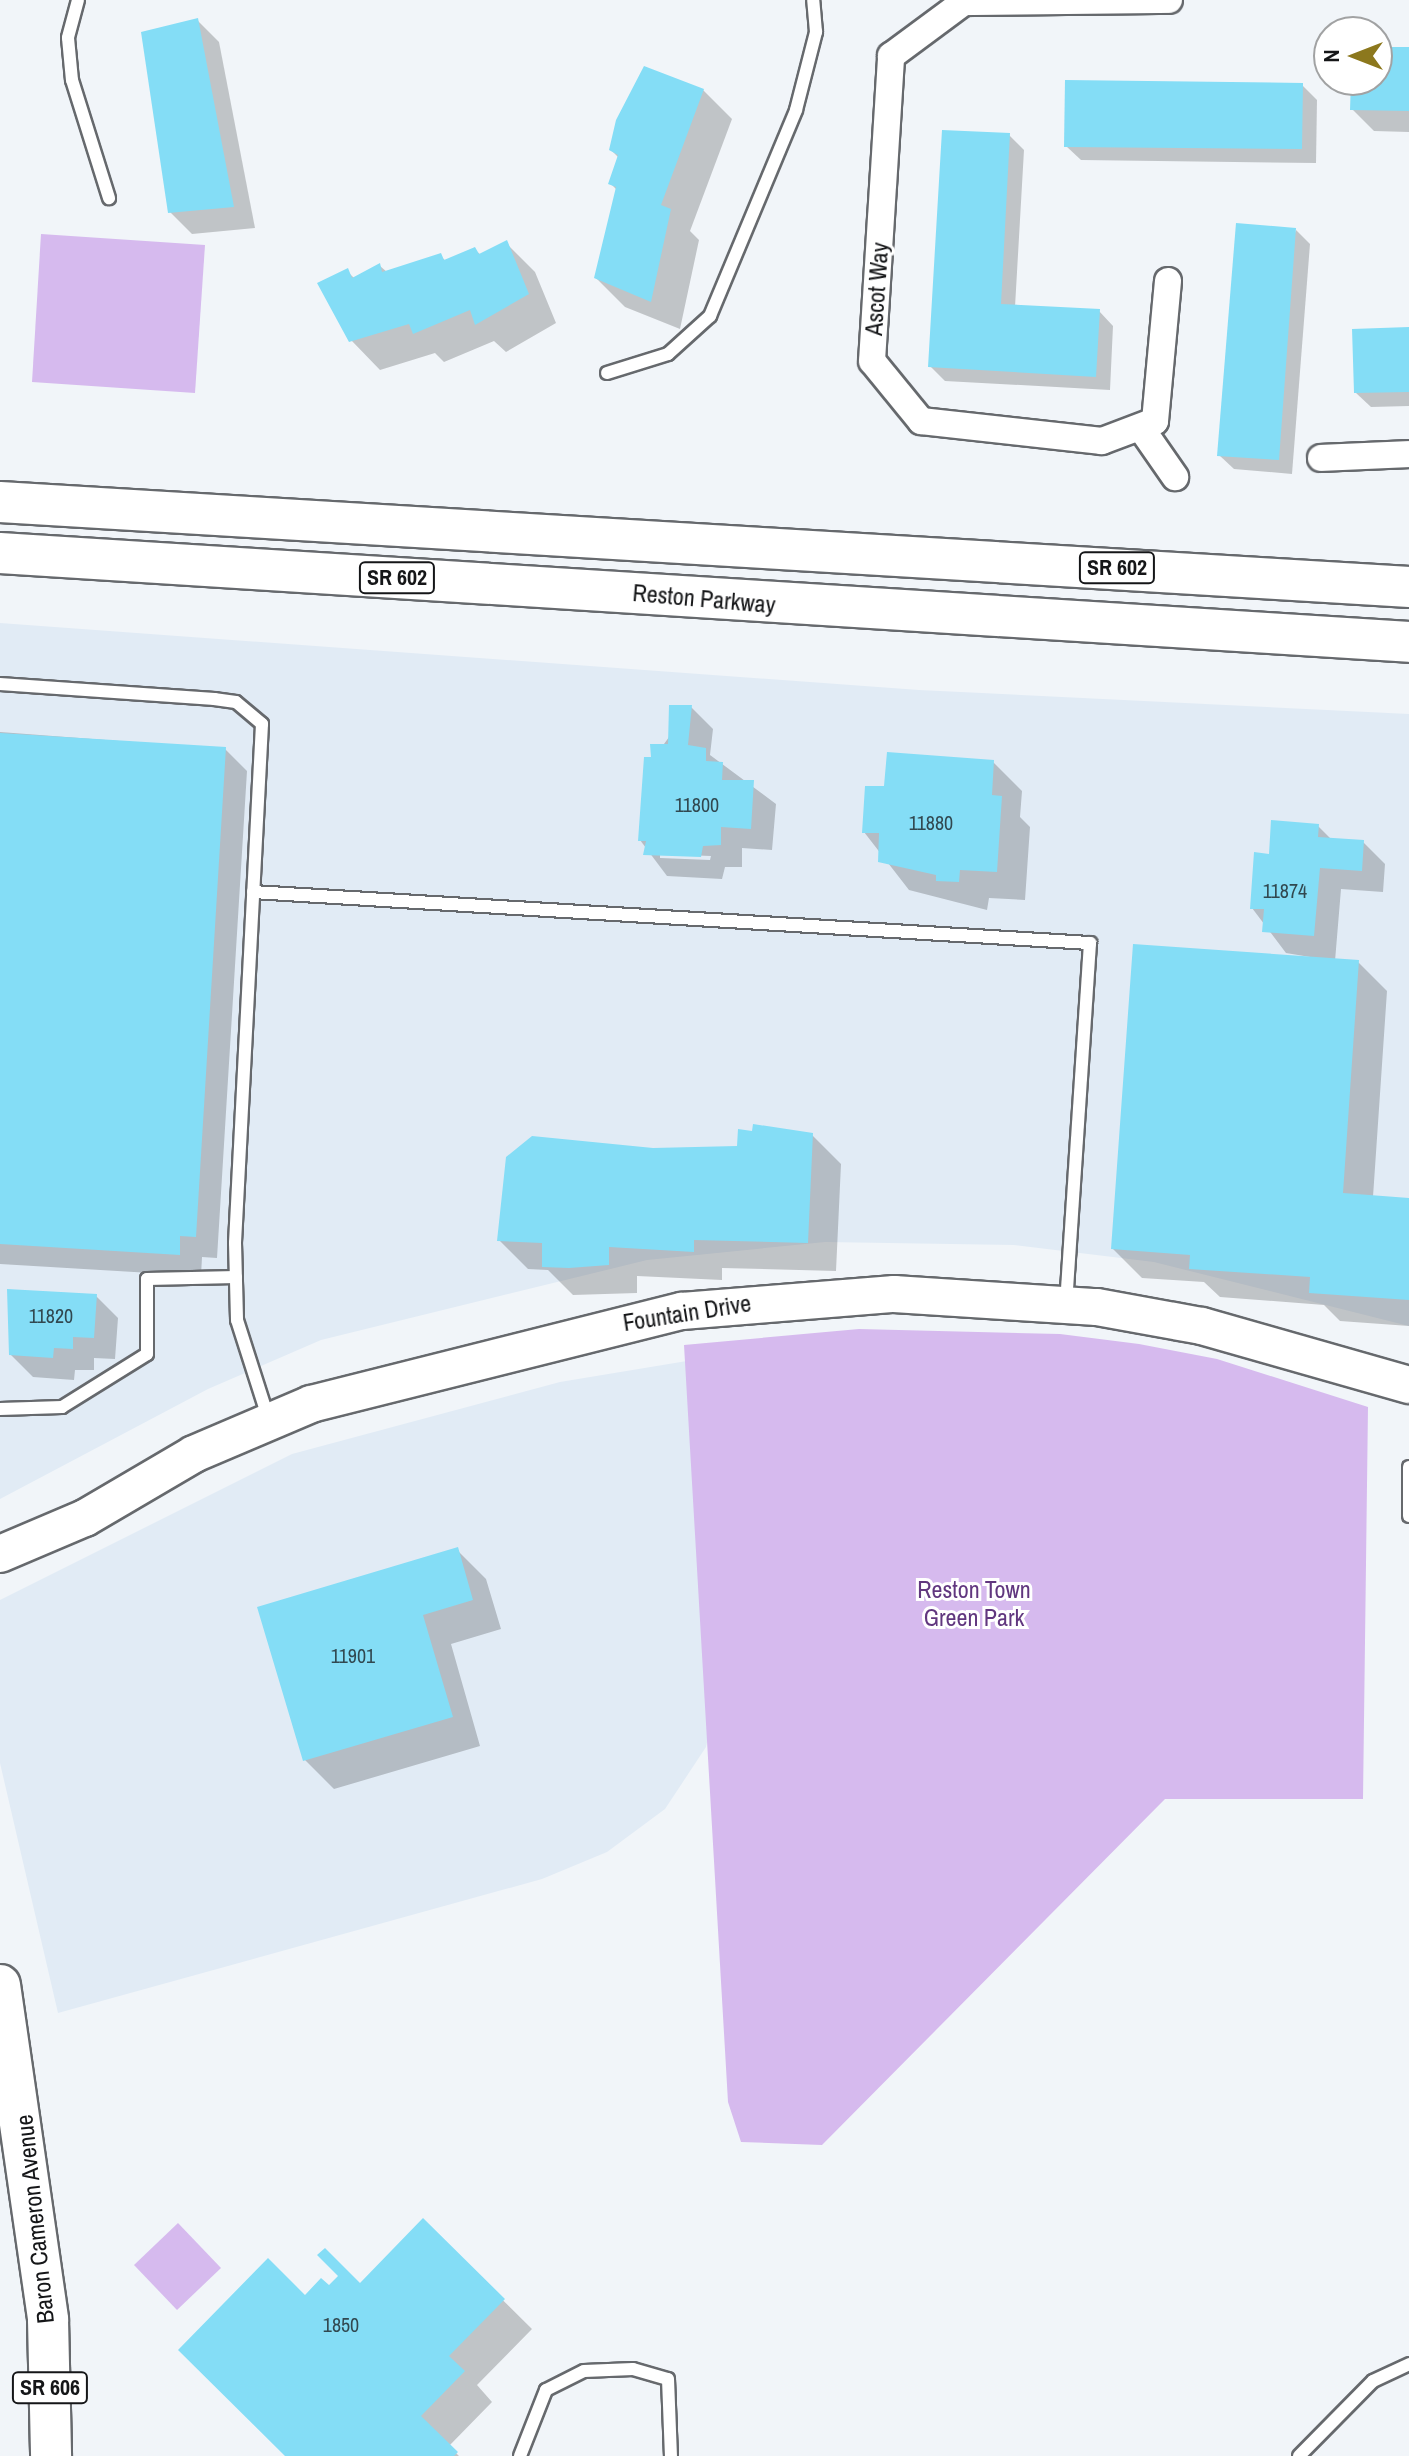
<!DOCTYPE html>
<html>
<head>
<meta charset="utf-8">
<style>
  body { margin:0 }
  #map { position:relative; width:1409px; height:2456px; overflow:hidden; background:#f1f5f9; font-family:"Archivo Narrow",sans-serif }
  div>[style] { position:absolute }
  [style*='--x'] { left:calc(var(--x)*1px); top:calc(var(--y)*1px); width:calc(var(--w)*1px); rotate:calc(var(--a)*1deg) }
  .built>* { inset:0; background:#e1ebf5 }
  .green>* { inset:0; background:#d6baee }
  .shadow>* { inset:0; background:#0003 }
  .building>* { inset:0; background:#84ddf6 }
  .roads { filter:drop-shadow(2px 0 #66696d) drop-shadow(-2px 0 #66696d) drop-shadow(0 2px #66696d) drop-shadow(0 -2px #66696d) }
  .lane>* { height:12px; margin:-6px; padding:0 6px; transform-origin:6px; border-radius:6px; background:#fff }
  .street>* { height:26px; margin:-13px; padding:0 13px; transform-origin:13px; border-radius:13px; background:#fff }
  .secondary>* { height:36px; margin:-18px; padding:0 18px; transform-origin:18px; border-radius:18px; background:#fff }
  .primary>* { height:40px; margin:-20px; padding:0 20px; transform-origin:20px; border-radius:20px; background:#fff }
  span { translate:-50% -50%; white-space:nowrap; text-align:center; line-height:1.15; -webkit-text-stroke:6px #fff; paint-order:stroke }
  .number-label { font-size:20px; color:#314850 }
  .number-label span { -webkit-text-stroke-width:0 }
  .shield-label span { padding:2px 6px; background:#fff; border:2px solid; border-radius:6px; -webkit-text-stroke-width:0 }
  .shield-label { font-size:22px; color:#151618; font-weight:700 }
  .street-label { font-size:24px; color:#151618 }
  .park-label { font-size:24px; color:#61377f }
  .north { position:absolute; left:1313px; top:16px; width:80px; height:80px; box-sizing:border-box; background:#fff; border:2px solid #a1a2a3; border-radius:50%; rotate:270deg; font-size:22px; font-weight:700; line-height:32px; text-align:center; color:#151618 }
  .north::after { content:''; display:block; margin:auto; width:28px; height:36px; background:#8c781d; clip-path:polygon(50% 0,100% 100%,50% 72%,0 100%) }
</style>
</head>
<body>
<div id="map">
  <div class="built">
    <i style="clip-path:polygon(0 623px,919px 690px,1409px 714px,1409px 1326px,1154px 1262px,1014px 1245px,825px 1242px,647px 1260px,321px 1340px,208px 1389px,0 1499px)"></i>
    <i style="clip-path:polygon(711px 1357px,731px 1631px,706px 1747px,665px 1809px,607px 1852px,542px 1879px,58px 2013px,0 1763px,0 1600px,292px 1454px,560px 1382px)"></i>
  </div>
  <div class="green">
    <i style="clip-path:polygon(41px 234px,205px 245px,195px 393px,32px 382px)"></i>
    <i style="clip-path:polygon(859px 1329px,1060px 1334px,1139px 1344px,1217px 1359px,1368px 1407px,1363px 1799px,1165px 1799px,822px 2145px,741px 2142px,728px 2102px,684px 1345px)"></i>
    <i style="clip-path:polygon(178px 2223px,221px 2268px,177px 2310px,134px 2265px)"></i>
  </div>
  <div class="shadow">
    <i style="clip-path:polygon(197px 20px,219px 42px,255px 228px,192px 234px,170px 212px)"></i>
    <i style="clip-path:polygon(1377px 49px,1409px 49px,1409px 132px,1374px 131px,1352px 109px,1353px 80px,1377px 80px)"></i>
    <i style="clip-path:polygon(1302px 85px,1317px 100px,1316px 163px,1081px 160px,1066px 146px)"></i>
    <i style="clip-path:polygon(703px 90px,732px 119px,690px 231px,699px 240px,680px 329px,625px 307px,596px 278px,617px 190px,610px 183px,619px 158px,611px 150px)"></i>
    <i style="clip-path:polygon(1009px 135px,1024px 150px,1015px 307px,1099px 311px,1113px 326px,1110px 390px,945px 381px,930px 366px)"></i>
    <i style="clip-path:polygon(1296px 230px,1310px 244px,1292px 474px,1234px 469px,1219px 455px)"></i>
    <i style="clip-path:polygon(506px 243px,535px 272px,556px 323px,506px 352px,494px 341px,444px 362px,435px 353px,380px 370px,351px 340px,347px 271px,355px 279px,380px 266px,387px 272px,440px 256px,446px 261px,475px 250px,481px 255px)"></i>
    <i style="clip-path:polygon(1409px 329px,1409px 406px,1371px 407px,1356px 393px)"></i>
    <i style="clip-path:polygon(evenodd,691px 707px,713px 729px,710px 755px,776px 804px,772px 850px,742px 848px,742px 867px,725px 867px,722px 879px,667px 876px,640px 840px,653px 759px,691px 707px,660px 854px,711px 856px,710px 860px,660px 858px,660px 854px)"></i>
    <i style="clip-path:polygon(0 732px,225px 749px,247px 771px,217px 1258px,202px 1257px,201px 1276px,0 1264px)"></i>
    <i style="clip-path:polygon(993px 762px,1022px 791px,1020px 817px,1030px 827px,1025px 900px,989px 898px,987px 910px,909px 890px,864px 832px,886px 788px)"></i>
    <i style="clip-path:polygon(1318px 826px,1332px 840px,1363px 842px,1385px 864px,1383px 892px,1341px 889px,1335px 961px,1358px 962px,1387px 991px,1373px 1197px,1409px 1200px,1409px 1326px,1340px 1321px,1324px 1305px,1220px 1297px,1204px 1282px,1142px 1278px,1113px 1249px,1328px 960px,1286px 953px,1252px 908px,1271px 856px)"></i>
    <i style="clip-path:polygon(754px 1133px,812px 1135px,841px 1164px,836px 1271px,722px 1268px,722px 1280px,637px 1276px,637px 1293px,573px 1295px,548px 1270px,528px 1269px,499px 1240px,653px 1150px,739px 1148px)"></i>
    <i style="clip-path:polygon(96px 1296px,118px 1318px,115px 1359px,94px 1358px,94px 1370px,75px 1370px,74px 1380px,33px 1377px,11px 1355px)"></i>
    <i style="clip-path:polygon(457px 1550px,486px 1579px,501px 1629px,451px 1644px,480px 1746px,334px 1789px,305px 1760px)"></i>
    <i style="clip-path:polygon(423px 2221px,532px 2329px,477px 2385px,492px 2402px,449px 2446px,459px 2456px,288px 2456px,305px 2298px,360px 2286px)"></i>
  </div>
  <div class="building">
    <i style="clip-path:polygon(198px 18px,234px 207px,168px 213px,141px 32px)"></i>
    <i style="clip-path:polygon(1377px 47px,1409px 47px,1409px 111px,1350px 110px,1351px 80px,1377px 80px)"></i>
    <i style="clip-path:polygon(644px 66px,704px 89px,661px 205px,671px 209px,651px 302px,594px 278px,616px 187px,608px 184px,618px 155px,609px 150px,616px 120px)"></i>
    <i style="clip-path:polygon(1065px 80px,1303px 83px,1302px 149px,1064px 147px)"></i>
    <i style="clip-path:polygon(942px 130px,1010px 133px,1001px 304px,1100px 309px,1096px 377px,928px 367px)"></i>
    <i style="clip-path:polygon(1236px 223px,1296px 228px,1279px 460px,1217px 456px)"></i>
    <i style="clip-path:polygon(507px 240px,529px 294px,475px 325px,470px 310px,413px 334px,409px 324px,349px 342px,317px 283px,348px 268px,352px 278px,380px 263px,382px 272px,441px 253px,444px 260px,475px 247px,479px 254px)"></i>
    <i style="clip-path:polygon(1409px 327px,1409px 392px,1354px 393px,1352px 329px)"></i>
    <i style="clip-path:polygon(669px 705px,692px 705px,688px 745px,706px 748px,706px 761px,723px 762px,722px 780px,754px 780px,751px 829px,721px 827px,721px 845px,703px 846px,701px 857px,643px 855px,646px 841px,638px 841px,644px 757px,651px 757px,650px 744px,668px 744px)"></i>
    <i style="clip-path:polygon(0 733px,226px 747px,196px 1237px,180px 1236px,180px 1255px,0 1244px)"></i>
    <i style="clip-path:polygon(887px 752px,994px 760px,992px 795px,1002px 796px,997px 872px,960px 870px,959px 882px,936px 881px,936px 875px,878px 862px,879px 833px,862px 833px,865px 786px,884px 786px)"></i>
    <i style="clip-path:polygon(1271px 820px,1319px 824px,1318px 837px,1364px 840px,1362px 871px,1320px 868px,1314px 936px,1262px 932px,1264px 909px,1250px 909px,1254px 852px,1269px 854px)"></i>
    <i style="clip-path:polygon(1133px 944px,1359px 960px,1343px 1193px,1409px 1198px,1409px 1300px,1309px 1293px,1310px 1277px,1189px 1269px,1190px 1255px,1111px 1249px)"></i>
    <i style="clip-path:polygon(753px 1124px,813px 1133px,808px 1243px,694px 1240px,694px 1252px,609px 1247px,609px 1265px,569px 1268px,542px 1267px,542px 1243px,497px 1241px,506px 1157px,532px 1136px,653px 1148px,737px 1146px,738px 1129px,752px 1131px)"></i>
    <i style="clip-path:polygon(7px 1289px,97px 1294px,94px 1338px,73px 1337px,73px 1349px,54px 1348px,53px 1358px,9px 1355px)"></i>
    <i style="clip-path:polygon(458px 1547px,473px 1600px,423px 1615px,453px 1717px,303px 1761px,257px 1607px)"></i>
    <i style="clip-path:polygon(423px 2218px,505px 2299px,449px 2356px,465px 2371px,421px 2416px,458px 2452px,454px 2456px,285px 2456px,178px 2350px,268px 2258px,305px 2295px,321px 2278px,329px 2285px,338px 2276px,317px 2255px,325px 2248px,360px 2283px)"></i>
  </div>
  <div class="roads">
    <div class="lane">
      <i style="--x:78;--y:0;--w:39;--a:105"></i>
      <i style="--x:68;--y:38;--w:42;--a:84.6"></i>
      <i style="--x:72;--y:80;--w:124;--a:72.6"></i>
      <i style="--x:607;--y:373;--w:64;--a:-17.3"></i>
      <i style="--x:668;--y:354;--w:57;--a:-42.1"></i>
      <i style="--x:710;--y:316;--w:223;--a:-67.3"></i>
      <i style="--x:796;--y:110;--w:81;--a:-75.6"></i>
      <i style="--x:816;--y:32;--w:32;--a:-95"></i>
      <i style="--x:0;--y:684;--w:215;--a:4"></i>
      <i style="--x:214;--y:699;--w:22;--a:8"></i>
      <i style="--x:236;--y:702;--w:34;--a:40"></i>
      <i style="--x:262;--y:724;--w:520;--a:92.98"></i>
      <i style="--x:235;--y:1243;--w:77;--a:88.5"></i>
      <i style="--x:237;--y:1320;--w:105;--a:72.3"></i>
      <i style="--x:253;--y:892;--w:839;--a:3.49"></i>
      <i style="--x:1090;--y:943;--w:359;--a:93.8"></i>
      <i style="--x:0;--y:1409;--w:62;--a:-1.8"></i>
      <i style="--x:62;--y:1407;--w:100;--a:-31.9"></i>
      <i style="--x:147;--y:1354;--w:75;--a:-90"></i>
      <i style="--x:147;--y:1279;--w:89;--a:-1.3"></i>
      <i style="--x:1409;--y:1467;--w:49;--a:90"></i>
      <i style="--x:520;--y:2456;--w:71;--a:-68.5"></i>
      <i style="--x:546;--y:2390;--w:42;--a:-26.6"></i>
      <i style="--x:584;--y:2371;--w:49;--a:-2.3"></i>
      <i style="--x:633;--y:2369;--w:36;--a:16"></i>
      <i style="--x:668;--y:2379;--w:77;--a:87.8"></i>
      <i style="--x:1299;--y:2456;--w:105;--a:-45.4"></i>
      <i style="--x:1373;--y:2381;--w:40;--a:-25"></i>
    </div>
    <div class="street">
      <i style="--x:1168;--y:281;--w:141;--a:95.3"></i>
      <i style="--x:1155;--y:421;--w:57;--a:159.3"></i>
      <i style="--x:1102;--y:441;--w:182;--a:-173.7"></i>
      <i style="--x:921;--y:421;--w:77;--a:-129.2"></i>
      <i style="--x:872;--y:361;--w:306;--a:-86.4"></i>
      <i style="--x:891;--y:56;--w:91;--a:-36.5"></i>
      <i style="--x:964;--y:2;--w:205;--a:-0.6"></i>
      <i style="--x:1141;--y:428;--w:60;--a:55.2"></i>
      <i style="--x:1321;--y:458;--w:88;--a:-2.6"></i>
    </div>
    <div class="secondary">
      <i style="--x:0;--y:1554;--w:92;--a:-23"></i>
      <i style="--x:85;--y:1518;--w:126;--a:-30.4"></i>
      <i style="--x:194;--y:1454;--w:127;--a:-23.1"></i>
      <i style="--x:311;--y:1404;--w:382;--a:-14.1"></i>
      <i style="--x:682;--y:1311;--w:213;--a:-4.6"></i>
      <i style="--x:894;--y:1294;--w:203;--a:3.7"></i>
      <i style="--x:1097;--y:1307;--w:107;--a:10.3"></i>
      <i style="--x:1202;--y:1326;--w:215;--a:15.9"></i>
    </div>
    <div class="primary">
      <i style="--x:0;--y:502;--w:1412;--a:3.45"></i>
      <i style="--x:0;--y:553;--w:1412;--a:3.61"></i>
      <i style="--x:0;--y:1985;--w:338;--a:81.8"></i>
      <i style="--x:48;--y:2320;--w:136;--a:88.7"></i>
    </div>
  </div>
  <div class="number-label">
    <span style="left:697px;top:804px">11800</span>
    <span style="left:931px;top:822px">11880</span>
    <span style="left:1285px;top:890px">11874</span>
    <span style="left:51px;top:1315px">11820</span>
    <span style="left:353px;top:1655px">11901</span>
    <span style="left:341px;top:2324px">1850</span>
  </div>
  <div class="shield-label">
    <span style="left:1117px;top:568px">SR 602</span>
    <span style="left:397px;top:578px">SR 602</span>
    <span style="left:50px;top:2388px">SR 606</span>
  </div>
  <div class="street-label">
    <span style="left:877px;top:289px;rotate:-86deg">Ascot Way</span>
    <span style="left:704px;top:599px;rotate:5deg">Reston Parkway</span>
    <span style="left:687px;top:1313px;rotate:-9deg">Fountain Drive</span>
    <span style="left:35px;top:2219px;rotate:-96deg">Baron Cameron Avenue</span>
  </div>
  <div class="park-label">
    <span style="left:974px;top:1604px">Reston Town<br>Green Park</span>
  </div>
  <div class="north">N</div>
</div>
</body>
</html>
